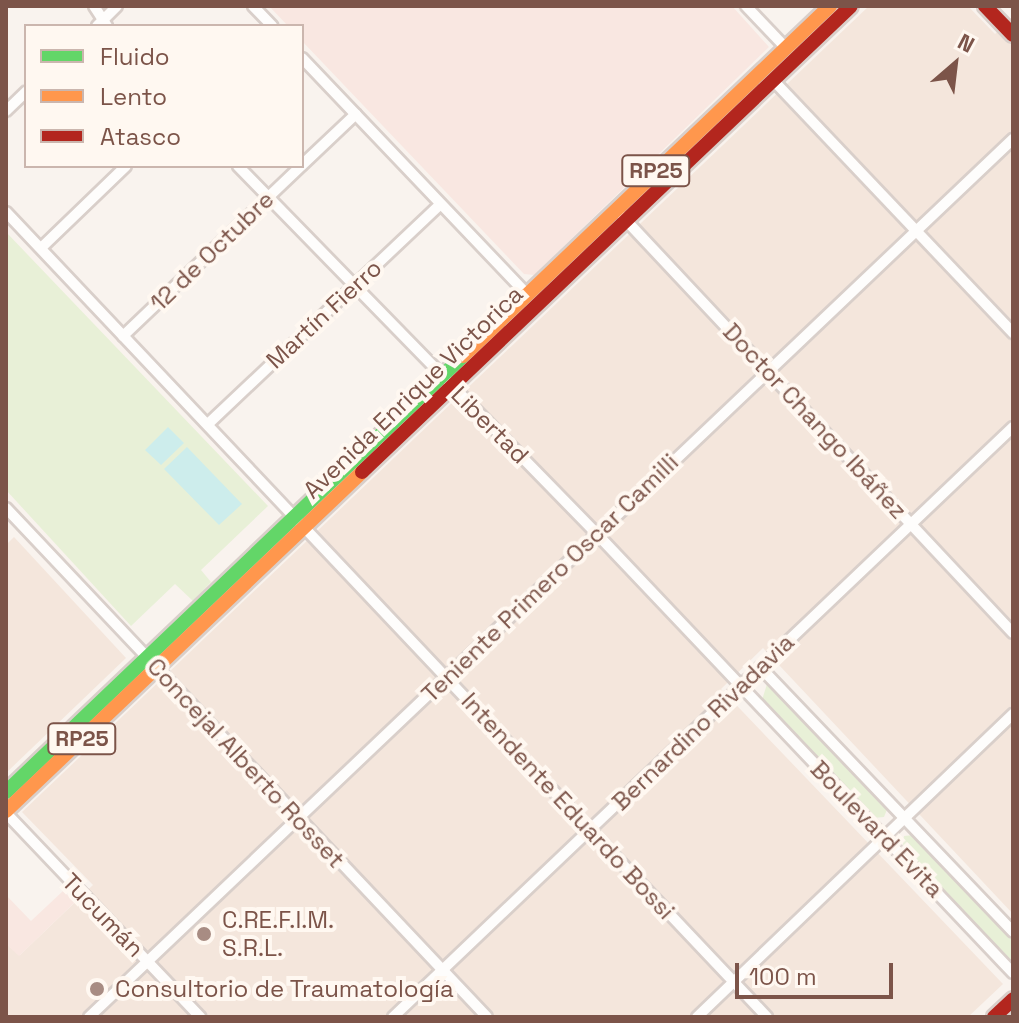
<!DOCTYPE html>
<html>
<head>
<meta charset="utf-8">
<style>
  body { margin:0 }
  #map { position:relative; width:1019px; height:1023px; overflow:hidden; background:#f9f3ee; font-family:"Space Grotesk",sans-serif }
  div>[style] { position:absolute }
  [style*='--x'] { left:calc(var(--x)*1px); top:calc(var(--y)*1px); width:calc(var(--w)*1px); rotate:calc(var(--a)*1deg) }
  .residential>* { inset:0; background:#f4e6dc }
  .commercial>* { inset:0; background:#f9e7e1 }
  .green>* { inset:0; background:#e8f0d7 }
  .water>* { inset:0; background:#cdedec }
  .roads { filter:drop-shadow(2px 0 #d9cfca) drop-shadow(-2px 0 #d9cfca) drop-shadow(0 2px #d9cfca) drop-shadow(0 -2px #d9cfca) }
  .street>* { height:10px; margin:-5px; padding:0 5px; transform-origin:5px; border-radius:5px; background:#fefdfc }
  .fast>* { height:14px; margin:-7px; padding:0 7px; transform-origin:7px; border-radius:7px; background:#63d668 }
  .slow>* { height:14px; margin:-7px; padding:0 7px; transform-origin:7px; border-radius:7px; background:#ff974d }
  .jam>* { height:14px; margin:-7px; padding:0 7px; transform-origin:7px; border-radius:7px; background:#b3261e }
  .dots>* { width:22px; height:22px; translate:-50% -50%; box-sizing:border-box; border:4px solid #fff8f1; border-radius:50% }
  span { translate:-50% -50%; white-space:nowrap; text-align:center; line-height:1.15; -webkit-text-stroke:8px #fff8f1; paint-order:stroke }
  .shield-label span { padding:2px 6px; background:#fff8f1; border:2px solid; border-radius:6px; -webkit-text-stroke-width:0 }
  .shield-label { font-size:22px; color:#7c5449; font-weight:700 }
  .street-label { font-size:24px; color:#7c5449 }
  .poi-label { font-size:24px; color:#7c5449 }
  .left { translate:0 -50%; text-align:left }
  .frame { position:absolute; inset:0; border:8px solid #7c5449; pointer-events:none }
  .legend { position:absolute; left:24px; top:24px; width:280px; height:144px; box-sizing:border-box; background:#fff8f1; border:2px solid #cbb6ae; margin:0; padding:10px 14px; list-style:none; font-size:24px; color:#7c5449 }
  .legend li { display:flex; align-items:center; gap:16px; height:40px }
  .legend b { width:40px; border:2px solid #cbb6ae }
  .north { position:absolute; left:915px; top:24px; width:80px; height:80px; -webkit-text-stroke:6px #fff8f1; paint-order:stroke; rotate:28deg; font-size:22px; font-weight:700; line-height:32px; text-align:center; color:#7c5449 }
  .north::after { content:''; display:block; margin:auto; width:28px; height:36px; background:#7c5449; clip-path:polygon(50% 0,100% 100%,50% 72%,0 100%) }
  .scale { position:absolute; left:735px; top:963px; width:158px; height:36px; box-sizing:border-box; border:4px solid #7c5449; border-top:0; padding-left:10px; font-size:24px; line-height:28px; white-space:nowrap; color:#7c5449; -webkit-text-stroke:6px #fff8f1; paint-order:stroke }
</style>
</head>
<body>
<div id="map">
  <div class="residential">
    <i style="clip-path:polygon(869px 6px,968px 6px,995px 34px,1013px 16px,1013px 914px,763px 648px,721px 689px,1003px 984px,968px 1017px,6px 1017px,6px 944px,20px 955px,93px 885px,22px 812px)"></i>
    <i style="clip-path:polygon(14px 537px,126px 658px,6px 773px,6px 545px)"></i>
  </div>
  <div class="commercial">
    <i style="clip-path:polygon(269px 6px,732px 6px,769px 47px,534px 275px,524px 274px,302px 41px,302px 26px,288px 26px)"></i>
    <i style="clip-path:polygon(63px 891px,75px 902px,19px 956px,6px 944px,6px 895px,31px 921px)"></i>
  </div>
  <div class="green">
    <i style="clip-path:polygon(6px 232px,268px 506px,201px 570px,211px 582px,193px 601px,175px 584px,131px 626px,6px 490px)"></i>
    <i style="clip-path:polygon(767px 684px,888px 807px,884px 817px,873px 818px,762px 700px)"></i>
    <i style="clip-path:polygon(914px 835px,1013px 939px,1013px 967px,902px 850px,904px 836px)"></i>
  </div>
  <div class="water">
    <i style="clip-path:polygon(168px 427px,184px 443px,161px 465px,145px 450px)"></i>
    <i style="clip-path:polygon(187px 447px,242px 504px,219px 525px,164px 469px)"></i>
  </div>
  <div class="roads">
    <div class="street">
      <i style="--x:94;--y:6;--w:24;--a:57"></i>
      <i style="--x:253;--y:6;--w:28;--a:46"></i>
      <i style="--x:746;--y:6;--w:58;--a:46.4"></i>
      <i style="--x:97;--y:26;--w:28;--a:-45"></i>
      <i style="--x:302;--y:58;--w:327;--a:46.4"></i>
      <i style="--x:773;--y:80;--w:349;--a:46.5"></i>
      <i style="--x:6;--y:111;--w:28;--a:-44"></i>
      <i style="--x:302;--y:165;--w:74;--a:-43.4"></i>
      <i style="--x:238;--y:166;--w:513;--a:45.71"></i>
      <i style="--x:596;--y:533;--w:606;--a:46.54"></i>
      <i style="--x:6;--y:212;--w:1108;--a:46.61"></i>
      <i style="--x:623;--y:217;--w:570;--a:46.85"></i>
      <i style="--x:41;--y:248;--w:118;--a:-44"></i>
      <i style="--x:123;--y:336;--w:246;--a:-43.7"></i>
      <i style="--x:208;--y:424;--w:320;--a:-43.4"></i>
      <i style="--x:6;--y:508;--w:700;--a:46.62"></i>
      <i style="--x:760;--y:667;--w:366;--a:46.3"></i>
      <i style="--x:6;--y:813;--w:282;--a:46.4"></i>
      <i style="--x:89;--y:1017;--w:1275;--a:-43.54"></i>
      <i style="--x:393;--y:1017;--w:856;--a:-43.58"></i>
      <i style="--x:697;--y:1017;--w:438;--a:-43.8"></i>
    </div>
    <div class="fast">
      <i style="--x:6;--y:792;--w:632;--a:-43.65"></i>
    </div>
    <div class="slow">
      <i style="--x:463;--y:356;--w:507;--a:-43.64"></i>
      <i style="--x:6;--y:811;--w:492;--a:-43.6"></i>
    </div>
    <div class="jam">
      <i style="--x:985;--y:6;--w:40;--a:46"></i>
      <i style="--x:362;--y:472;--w:675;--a:-43.62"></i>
      <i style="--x:994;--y:1017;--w:26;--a:-43"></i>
    </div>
  </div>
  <div class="dots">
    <i style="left:204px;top:934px;background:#a88c83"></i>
    <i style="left:97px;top:989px;background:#a88c83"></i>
  </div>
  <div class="shield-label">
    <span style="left:656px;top:171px">RP25</span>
    <span style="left:82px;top:739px">RP25</span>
  </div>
  <div class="street-label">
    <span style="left:212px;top:251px;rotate:-44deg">12 de Octubre</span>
    <span style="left:324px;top:314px;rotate:-43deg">Martín Fierro</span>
    <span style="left:413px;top:392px;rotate:-44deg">Avenida Enrique Victorica</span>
    <span style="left:815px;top:421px;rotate:47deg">Doctor Chango Ibáñez</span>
    <span style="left:490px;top:425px;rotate:45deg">Libertad</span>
    <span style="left:550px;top:578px;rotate:-44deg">Teniente Primero Oscar Camilli</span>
    <span style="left:703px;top:722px;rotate:-44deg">Bernardino Rivadavia</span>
    <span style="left:246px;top:763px;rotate:47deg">Concejal Alberto Rosset</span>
    <span style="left:568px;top:806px;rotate:47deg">Intendente Eduardo Bossi</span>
    <span style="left:877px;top:829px;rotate:46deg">Boulevard Evita</span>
    <span style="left:103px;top:915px;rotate:46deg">Tucumán</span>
  </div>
  <div class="poi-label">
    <span class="left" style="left:222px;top:934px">C.RE.F.I.M.<br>S.R.L.</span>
    <span class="left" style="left:115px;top:989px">Consultorio de Traumatología</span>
  </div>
  <div class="frame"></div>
  <ul class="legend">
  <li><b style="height:10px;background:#63d668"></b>Fluido</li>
  <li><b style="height:10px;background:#ff974d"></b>Lento</li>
  <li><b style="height:10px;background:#b3261e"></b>Atasco</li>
  </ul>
  <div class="north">N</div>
  <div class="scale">100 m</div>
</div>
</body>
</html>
